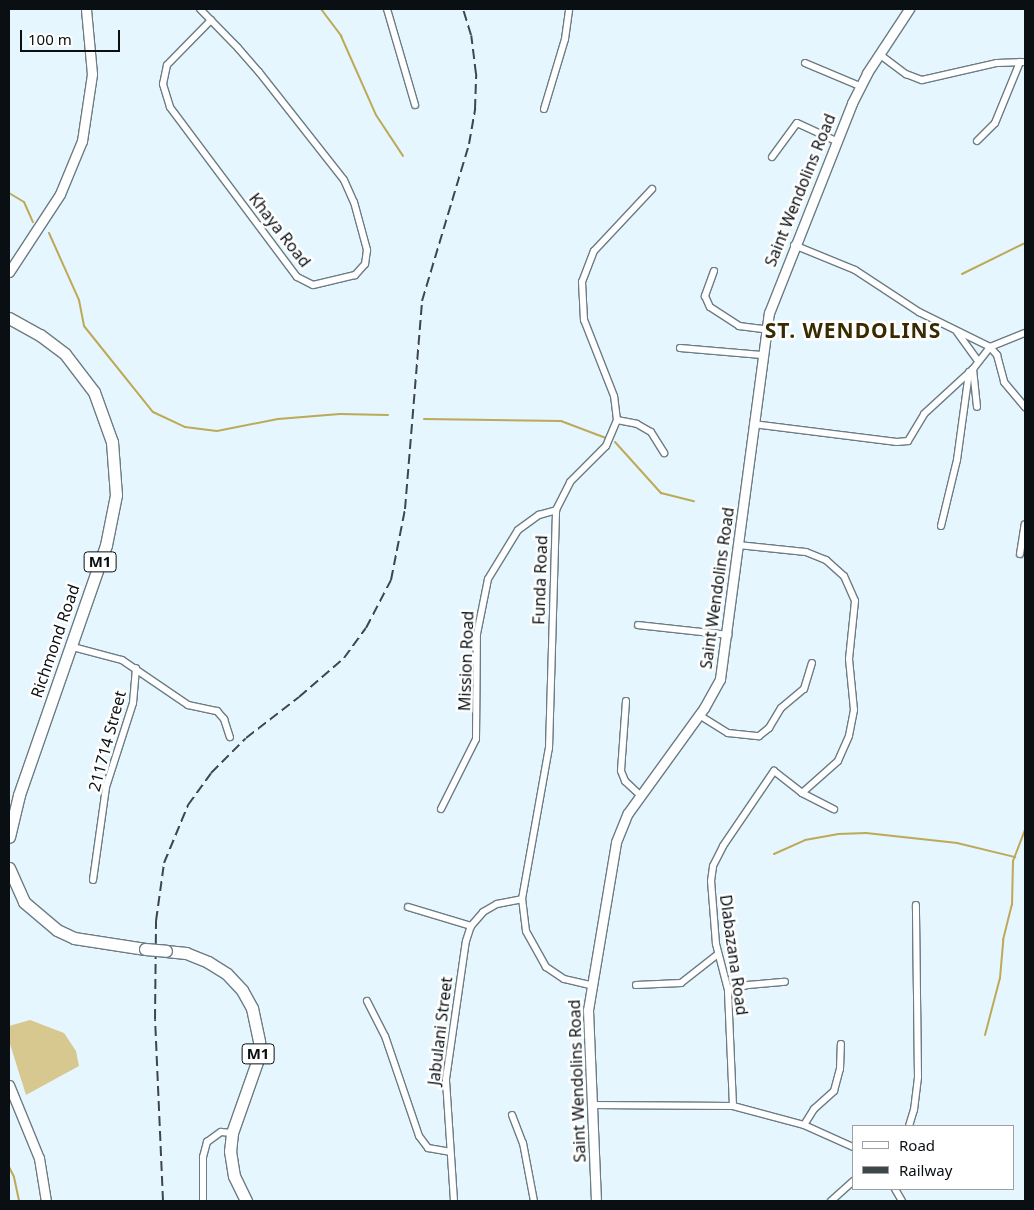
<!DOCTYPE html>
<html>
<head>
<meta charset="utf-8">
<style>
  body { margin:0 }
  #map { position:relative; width:1034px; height:1210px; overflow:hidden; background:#e5f6fe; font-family:"Noto Sans",sans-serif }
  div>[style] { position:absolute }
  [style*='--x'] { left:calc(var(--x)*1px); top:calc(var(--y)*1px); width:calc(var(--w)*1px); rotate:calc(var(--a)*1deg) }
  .green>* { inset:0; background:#d7c890 }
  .stream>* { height:2px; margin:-1px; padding:0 1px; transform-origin:1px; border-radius:1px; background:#bea957 }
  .roads { filter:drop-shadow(1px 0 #6c7c83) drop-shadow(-1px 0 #6c7c83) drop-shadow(0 1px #6c7c83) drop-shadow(0 -1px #6c7c83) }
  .street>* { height:6px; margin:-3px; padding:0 3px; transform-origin:3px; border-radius:3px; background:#fff }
  .secondary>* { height:9px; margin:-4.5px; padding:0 4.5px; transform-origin:4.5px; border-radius:4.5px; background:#fff }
  .highway>* { height:11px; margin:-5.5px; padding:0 5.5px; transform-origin:5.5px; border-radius:5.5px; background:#fff }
  .rail>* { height:2px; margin-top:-1px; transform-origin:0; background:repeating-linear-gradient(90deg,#3e464a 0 10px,transparent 0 15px) }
  .bridges { filter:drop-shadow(1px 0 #6c7c83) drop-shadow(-1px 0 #6c7c83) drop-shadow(0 1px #6c7c83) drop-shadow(0 -1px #6c7c83) }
  .highway-bridge>* { height:11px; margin:-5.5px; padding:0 5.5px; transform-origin:5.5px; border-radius:5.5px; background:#fff }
  span { translate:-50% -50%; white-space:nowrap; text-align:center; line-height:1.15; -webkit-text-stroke:5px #fff; paint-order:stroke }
  .shield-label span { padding:1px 4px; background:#fff; border:1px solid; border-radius:4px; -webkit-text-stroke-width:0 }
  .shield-label { font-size:15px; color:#090f12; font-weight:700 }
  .street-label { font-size:16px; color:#090f12 }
  .district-label { font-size:21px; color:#372c01; font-weight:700; letter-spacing:1px }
  .frame { position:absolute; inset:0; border:10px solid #090f12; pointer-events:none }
  .legend { position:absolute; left:852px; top:1125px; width:162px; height:65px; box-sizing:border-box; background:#fff; border:1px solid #9d9fa0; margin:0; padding:6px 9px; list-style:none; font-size:15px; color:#090f12 }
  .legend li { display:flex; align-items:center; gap:10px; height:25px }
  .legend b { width:25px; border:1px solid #9d9fa0 }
  .scale { position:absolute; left:20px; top:30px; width:100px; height:22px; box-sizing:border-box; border:2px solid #090f12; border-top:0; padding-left:6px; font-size:15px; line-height:18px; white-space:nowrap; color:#090f12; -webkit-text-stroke:4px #fff; paint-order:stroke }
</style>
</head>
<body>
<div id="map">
  <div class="green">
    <i style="clip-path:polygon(30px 1020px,64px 1033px,76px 1051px,79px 1066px,26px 1095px,9px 1041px,9px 1026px)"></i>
  </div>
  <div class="stream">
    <i style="--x:321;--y:9;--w:34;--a:53"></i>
    <i style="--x:341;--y:36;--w:86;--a:66.1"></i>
    <i style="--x:376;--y:115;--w:49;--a:56.6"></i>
    <i style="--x:9;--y:193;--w:17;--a:31"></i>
    <i style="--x:24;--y:202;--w:22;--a:66"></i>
    <i style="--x:49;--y:233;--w:73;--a:65.9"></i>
    <i style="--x:79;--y:300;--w:26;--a:79"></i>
    <i style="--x:84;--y:326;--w:110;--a:51.3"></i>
    <i style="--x:153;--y:412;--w:35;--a:25"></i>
    <i style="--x:185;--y:427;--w:32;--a:7"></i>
    <i style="--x:217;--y:431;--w:62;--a:-11.1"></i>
    <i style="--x:278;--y:419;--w:62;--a:-4.6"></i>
    <i style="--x:340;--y:414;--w:48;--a:1.2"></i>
    <i style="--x:962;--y:274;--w:70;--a:-26.2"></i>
    <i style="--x:424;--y:419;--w:137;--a:0.8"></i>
    <i style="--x:561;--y:421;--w:48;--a:20.7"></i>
    <i style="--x:615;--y:442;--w:69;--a:48"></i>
    <i style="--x:661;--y:493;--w:34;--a:14"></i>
    <i style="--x:774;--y:854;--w:34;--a:-24"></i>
    <i style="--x:805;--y:840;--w:34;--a:-10"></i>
    <i style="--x:838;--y:834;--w:28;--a:-2"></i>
    <i style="--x:866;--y:833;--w:92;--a:6.3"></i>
    <i style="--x:957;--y:843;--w:60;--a:13.6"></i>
    <i style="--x:985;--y:1035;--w:59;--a:-75.3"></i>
    <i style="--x:1000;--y:978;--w:38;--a:-85"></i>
    <i style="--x:1003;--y:940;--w:36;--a:-76"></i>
    <i style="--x:1012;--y:905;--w:44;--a:-88.7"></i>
    <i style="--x:1013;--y:861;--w:33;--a:-69"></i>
    <i style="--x:9;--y:1167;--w:11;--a:63"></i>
    <i style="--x:14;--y:1177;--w:25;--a:78"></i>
  </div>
  <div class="roads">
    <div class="street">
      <i style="--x:200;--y:9;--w:54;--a:45.7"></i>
      <i style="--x:238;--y:48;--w:32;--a:49"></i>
      <i style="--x:259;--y:72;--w:137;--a:51.8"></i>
      <i style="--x:344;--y:180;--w:24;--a:66"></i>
      <i style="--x:354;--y:202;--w:50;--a:74.8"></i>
      <i style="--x:367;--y:250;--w:14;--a:98"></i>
      <i style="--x:365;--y:264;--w:15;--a:132"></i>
      <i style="--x:355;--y:275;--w:43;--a:166.6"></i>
      <i style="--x:313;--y:285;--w:18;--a:-153"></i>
      <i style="--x:297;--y:277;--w:212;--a:-126.8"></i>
      <i style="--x:170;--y:107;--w:24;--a:-107"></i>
      <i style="--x:163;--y:84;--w:19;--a:-78"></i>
      <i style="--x:167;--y:65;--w:63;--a:-45.6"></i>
      <i style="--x:387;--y:9;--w:100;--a:73.7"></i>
      <i style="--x:879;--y:54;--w:34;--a:37"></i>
      <i style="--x:906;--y:74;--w:17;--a:21"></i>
      <i style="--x:922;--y:80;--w:77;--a:-12.8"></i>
      <i style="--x:997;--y:63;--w:28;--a:-2"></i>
      <i style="--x:805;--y:63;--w:60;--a:22.7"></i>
      <i style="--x:544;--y:109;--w:73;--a:-73.3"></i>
      <i style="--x:565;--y:39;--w:30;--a:-82"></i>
      <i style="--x:977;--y:141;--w:25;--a:-45"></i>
      <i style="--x:995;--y:123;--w:66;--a:-67.7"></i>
      <i style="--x:772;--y:157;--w:42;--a:-53.7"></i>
      <i style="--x:797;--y:123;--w:43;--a:24.8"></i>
      <i style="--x:794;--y:245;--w:66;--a:22.3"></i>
      <i style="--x:855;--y:270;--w:77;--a:33.3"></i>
      <i style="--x:919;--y:312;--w:79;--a:26.2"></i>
      <i style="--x:990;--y:347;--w:11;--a:49"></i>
      <i style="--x:997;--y:355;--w:28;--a:75"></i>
      <i style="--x:1004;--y:382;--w:33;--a:50"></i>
      <i style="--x:714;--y:271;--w:27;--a:110"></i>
      <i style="--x:705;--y:296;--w:12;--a:66"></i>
      <i style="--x:710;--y:307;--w:35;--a:33"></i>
      <i style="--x:739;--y:326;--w:26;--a:7"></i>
      <i style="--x:957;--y:332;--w:36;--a:54"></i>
      <i style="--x:680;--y:348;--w:82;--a:4.9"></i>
      <i style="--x:973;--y:369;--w:38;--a:84"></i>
      <i style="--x:617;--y:420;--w:20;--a:11"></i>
      <i style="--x:637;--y:424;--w:16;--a:30"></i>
      <i style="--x:651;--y:432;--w:25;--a:58"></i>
      <i style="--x:753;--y:424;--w:145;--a:7.1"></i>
      <i style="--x:897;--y:442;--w:11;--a:-5"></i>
      <i style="--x:908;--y:441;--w:31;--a:-59"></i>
      <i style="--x:924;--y:414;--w:67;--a:-42.6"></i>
      <i style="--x:973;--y:369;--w:28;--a:-52"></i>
      <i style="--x:990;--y:347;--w:38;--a:-22"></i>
      <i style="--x:941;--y:526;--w:68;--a:-76.4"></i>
      <i style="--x:957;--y:460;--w:89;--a:-82.2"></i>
      <i style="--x:738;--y:545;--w:68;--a:5.9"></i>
      <i style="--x:806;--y:552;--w:22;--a:22"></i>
      <i style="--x:826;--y:560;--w:24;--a:42"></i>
      <i style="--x:844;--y:576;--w:27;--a:66"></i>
      <i style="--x:855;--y:601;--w:58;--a:95.9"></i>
      <i style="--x:849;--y:659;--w:51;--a:84.4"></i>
      <i style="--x:854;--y:710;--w:26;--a:101"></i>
      <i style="--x:849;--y:736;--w:27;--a:114"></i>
      <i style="--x:838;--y:761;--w:48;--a:138.4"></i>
      <i style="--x:1020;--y:554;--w:30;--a:-81"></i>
      <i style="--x:638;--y:625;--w:91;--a:6.3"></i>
      <i style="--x:69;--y:646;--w:55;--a:14.8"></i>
      <i style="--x:122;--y:660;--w:80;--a:34.3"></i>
      <i style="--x:188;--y:705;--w:30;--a:12"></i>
      <i style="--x:217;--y:711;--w:11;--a:49"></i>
      <i style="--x:224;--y:719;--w:19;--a:72"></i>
      <i style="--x:626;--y:701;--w:70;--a:94.1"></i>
      <i style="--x:621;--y:771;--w:11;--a:68"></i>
      <i style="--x:625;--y:781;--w:21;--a:43"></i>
      <i style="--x:699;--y:715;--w:34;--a:32"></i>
      <i style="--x:728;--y:733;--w:31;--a:6"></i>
      <i style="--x:759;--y:736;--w:13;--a:-39"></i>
      <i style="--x:769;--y:728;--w:23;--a:-59"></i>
      <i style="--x:781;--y:708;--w:30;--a:-40"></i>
      <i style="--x:804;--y:689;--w:27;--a:-73"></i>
      <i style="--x:441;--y:809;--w:78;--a:-63.4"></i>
      <i style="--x:476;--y:739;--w:105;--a:-89.5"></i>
      <i style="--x:477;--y:634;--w:56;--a:-78.7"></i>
      <i style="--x:488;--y:579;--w:57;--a:-58.5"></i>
      <i style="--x:518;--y:530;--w:26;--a:-36"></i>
      <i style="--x:539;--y:515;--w:18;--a:-16"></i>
      <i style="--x:93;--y:880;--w:94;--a:-82"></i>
      <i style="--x:106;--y:787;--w:88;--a:-72.2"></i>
      <i style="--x:133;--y:703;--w:35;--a:-85"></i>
      <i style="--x:408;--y:907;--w:66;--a:16.8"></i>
      <i style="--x:590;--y:985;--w:27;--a:-167"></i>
      <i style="--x:564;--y:979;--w:22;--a:-146"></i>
      <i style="--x:546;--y:967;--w:41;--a:-119.1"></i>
      <i style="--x:526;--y:931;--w:32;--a:-97"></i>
      <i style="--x:522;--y:899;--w:153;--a:-79.9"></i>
      <i style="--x:549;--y:748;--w:238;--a:-88.3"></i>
      <i style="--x:556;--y:510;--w:31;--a:-63"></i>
      <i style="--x:570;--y:482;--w:51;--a:-45"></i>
      <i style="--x:606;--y:446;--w:28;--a:-67"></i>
      <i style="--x:617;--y:420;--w:24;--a:-97"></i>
      <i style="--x:614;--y:396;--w:82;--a:-111.5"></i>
      <i style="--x:584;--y:320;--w:38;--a:-93"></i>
      <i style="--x:582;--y:282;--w:33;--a:-69"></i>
      <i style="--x:594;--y:251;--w:85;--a:-46.9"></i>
      <i style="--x:636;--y:985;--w:45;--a:-2.5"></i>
      <i style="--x:681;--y:983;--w:47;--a:-38.1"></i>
      <i style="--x:728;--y:990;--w:21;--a:-14"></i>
      <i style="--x:748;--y:985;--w:37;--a:-5"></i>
      <i style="--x:367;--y:1001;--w:39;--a:63"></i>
      <i style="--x:385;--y:1036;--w:106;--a:71.2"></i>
      <i style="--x:419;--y:1136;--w:15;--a:53"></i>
      <i style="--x:428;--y:1148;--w:22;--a:10"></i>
      <i style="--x:592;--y:1105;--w:141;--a:0.4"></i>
      <i style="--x:733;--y:1106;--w:73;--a:15"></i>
      <i style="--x:804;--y:1125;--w:54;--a:24.2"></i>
      <i style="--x:733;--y:1106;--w:116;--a:-92.5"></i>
      <i style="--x:728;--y:990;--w:48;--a:-104.6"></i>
      <i style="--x:716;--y:944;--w:63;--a:-94.5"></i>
      <i style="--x:711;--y:881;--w:15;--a:-82"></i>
      <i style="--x:713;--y:866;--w:22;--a:-63"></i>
      <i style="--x:723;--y:846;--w:91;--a:-55.8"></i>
      <i style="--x:774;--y:771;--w:36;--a:38"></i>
      <i style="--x:802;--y:793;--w:36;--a:27"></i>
      <i style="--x:512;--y:1115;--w:30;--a:69"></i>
      <i style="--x:523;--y:1143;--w:59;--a:79.3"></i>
      <i style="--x:804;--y:1125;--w:19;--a:-58"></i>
      <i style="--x:814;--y:1109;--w:27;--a:-42"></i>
      <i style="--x:834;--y:1091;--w:23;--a:-75"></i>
      <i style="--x:840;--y:1069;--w:25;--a:-88"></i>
      <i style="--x:909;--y:1126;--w:17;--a:-73"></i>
      <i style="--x:914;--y:1110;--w:33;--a:-83"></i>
      <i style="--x:918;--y:1077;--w:172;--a:-90.7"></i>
      <i style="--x:895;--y:1189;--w:14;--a:60"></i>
      <i style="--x:203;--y:1201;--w:44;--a:-90"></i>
      <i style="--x:203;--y:1157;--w:16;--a:-75"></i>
      <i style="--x:207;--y:1142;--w:17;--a:-36"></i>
      <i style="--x:221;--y:1132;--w:11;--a:5"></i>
      <i style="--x:454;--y:1201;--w:122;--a:-93.8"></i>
      <i style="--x:446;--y:1079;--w:139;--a:-81.8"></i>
      <i style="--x:466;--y:941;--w:16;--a:-72"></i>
      <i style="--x:471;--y:926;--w:18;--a:-49"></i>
      <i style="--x:483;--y:912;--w:16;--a:-30"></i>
      <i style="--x:497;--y:904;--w:25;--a:-11"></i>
      <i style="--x:831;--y:1201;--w:30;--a:-42"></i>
    </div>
    <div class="secondary">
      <i style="--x:9;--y:272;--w:93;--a:-56.8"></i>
      <i style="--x:60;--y:194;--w:57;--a:-67.5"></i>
      <i style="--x:82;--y:141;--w:68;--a:-81.5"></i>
      <i style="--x:92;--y:74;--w:65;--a:-95.3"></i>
      <i style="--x:9;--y:1085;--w:79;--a:67.7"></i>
      <i style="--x:39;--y:1158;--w:44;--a:80.8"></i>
      <i style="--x:596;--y:1201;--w:191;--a:-92.4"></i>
      <i style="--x:588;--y:1010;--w:170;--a:-80.5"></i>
      <i style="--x:616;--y:842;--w:31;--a:-68"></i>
      <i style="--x:628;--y:813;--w:130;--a:-54.1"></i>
      <i style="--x:704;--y:708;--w:33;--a:-61"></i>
      <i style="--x:720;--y:679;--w:369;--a:-82.4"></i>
      <i style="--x:769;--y:313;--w:226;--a:-68.4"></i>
      <i style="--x:852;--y:103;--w:34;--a:-63"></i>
      <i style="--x:867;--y:73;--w:77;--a:-56.7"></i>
    </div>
    <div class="highway">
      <i style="--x:9;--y:318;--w:35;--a:29"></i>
      <i style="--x:40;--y:335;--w:31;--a:37"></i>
      <i style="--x:65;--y:354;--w:48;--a:52.7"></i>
      <i style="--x:94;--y:392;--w:53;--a:70.2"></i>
      <i style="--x:112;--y:442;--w:53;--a:85.7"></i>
      <i style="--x:116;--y:495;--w:51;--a:101.3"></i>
      <i style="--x:106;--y:545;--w:265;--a:109.2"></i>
      <i style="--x:19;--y:795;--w:43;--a:103.4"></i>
      <i style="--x:9;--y:868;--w:37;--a:66"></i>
      <i style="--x:24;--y:902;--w:43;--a:40.3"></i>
      <i style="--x:57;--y:930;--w:19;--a:25"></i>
      <i style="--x:74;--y:938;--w:72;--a:8.8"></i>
      <i style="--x:166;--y:951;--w:20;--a:6"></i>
      <i style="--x:186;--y:953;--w:24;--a:22"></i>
      <i style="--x:208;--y:962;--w:22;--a:32"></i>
      <i style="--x:227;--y:974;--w:22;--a:47"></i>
      <i style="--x:242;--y:990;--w:21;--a:61"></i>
      <i style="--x:252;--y:1008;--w:35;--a:78"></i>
      <i style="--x:259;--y:1042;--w:17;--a:93"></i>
      <i style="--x:258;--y:1059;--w:78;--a:109.4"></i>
      <i style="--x:232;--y:1133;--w:18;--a:96"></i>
      <i style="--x:230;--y:1151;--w:25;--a:81"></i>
      <i style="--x:234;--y:1176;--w:28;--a:64"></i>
    </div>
  </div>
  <div class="rail">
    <i style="--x:163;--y:1201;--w:182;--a:-92.5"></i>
    <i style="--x:155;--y:1019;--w:98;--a:-89.4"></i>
    <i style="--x:156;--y:921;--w:59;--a:-82.1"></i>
    <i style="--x:164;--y:863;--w:63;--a:-67.5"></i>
    <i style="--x:188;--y:805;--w:39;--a:-54"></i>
    <i style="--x:211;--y:773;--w:49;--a:-45"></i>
    <i style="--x:246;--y:738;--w:67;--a:-37.7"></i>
    <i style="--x:299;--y:697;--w:60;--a:-40.9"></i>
    <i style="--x:344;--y:658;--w:37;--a:-54"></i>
    <i style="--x:366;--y:628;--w:54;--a:-62.5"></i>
    <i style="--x:391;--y:580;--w:72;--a:-78.8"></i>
    <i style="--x:405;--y:509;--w:209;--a:-85.3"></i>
    <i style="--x:422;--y:301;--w:164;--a:-73.3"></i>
    <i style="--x:469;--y:144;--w:36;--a:-80"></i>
    <i style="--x:475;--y:109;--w:35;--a:-88"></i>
    <i style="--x:476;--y:74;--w:39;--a:-97"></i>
    <i style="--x:471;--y:35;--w:27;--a:-107"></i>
  </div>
  <div class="bridges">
    <div class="highway-bridge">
      <i style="--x:145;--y:949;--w:21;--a:5"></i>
    </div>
  </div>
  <div class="shield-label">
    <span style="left:100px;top:562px">M1</span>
    <span style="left:258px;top:1054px">M1</span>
  </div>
  <div class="street-label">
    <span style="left:800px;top:190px;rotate:-68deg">Saint Wendolins Road</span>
    <span style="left:280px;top:230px;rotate:52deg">Khaya Road</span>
    <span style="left:540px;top:580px;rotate:-88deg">Funda Road</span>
    <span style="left:717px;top:588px;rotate:-82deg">Saint Wendolins Road</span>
    <span style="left:55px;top:641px;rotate:-71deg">Richmond Road</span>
    <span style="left:466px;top:661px;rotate:-88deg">Mission Road</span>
    <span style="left:107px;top:741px;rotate:-75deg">211714 Street</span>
    <span style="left:734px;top:955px;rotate:82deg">Dlabazana Road</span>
    <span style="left:440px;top:1031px;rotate:-83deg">Jabulani Street</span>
    <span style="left:577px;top:1081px;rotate:-92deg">Saint Wendolins Road</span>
  </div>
  <div class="district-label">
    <span style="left:853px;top:330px">ST. WENDOLINS</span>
  </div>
  <div class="frame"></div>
  <ul class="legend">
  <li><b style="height:6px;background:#fff"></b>Road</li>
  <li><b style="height:6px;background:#3e464a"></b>Railway</li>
  </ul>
  <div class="scale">100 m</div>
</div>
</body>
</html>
